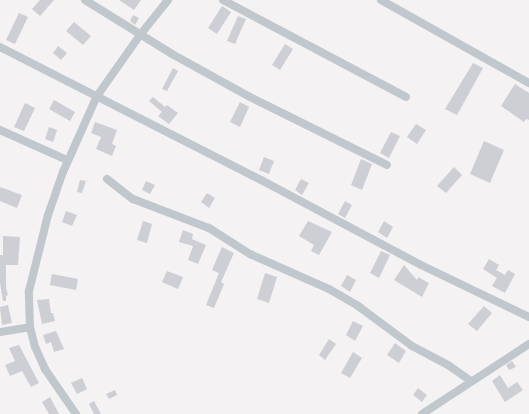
<!DOCTYPE html>
<html>
<head>
<meta charset="utf-8">
<style>
  body { margin:0 }
  #map { position:relative; width:529px; height:414px; overflow:hidden; background:#f4f2f3; font-family:Rubik,sans-serif }
  div>[style] { position:absolute }
  [style*='--x'] { left:calc(var(--x)*1px); top:calc(var(--y)*1px); width:calc(var(--w)*1px); rotate:calc(var(--a)*1deg) }
  .building>* { inset:0; background:#cdcfd4 }
  .street>* { height:8px; margin:-4px; padding:0 4px; transform-origin:4px; border-radius:4px; background:#c0c8cd }
  span { translate:-50% -50%; white-space:nowrap; text-align:center; line-height:1.15; -webkit-text-stroke:3px #fff; paint-order:stroke }
</style>
</head>
<body>
<div id="map">
  <div class="building">
    <i style="clip-path:polygon(40px 0,54px 0,40px 16px,32px 9px)"></i>
    <i style="clip-path:polygon(119px 0,141px 0,134px 10px)"></i>
    <i style="clip-path:polygon(222px 6px,231px 12px,217px 34px,208px 28px)"></i>
    <i style="clip-path:polygon(19px 13px,28px 17px,15px 44px,6px 40px)"></i>
    <i style="clip-path:polygon(133px 15px,139px 18px,135px 25px,130px 21px)"></i>
    <i style="clip-path:polygon(238px 16px,246px 19px,235px 44px,227px 41px)"></i>
    <i style="clip-path:polygon(74px 22px,91px 36px,83px 45px,66px 31px)"></i>
    <i style="clip-path:polygon(285px 44px,293px 49px,280px 70px,272px 65px)"></i>
    <i style="clip-path:polygon(58px 46px,67px 53px,61px 60px,53px 53px)"></i>
    <i style="clip-path:polygon(473px 63px,483px 68px,457px 115px,445px 109px)"></i>
    <i style="clip-path:polygon(173px 68px,178px 71px,167px 91px,162px 89px)"></i>
    <i style="clip-path:polygon(515px 84px,529px 93px,529px 120px,526px 119px,524px 122px,501px 106px)"></i>
    <i style="clip-path:polygon(153px 97px,165px 107px,167px 105px,178px 113px,169px 124px,158px 116px,162px 112px,149px 101px)"></i>
    <i style="clip-path:polygon(54px 100px,75px 112px,70px 121px,49px 109px)"></i>
    <i style="clip-path:polygon(240px 102px,249px 107px,240px 127px,230px 122px)"></i>
    <i style="clip-path:polygon(25px 103px,35px 108px,24px 131px,14px 127px)"></i>
    <i style="clip-path:polygon(95px 122px,117px 130px,112px 144px,116px 146px,112px 156px,96px 149px,101px 137px,91px 133px)"></i>
    <i style="clip-path:polygon(416px 124px,426px 130px,417px 144px,407px 137px)"></i>
    <i style="clip-path:polygon(49px 127px,57px 130px,53px 142px,45px 139px)"></i>
    <i style="clip-path:polygon(391px 132px,400px 136px,389px 158px,380px 153px)"></i>
    <i style="clip-path:polygon(484px 141px,504px 150px,490px 183px,470px 174px)"></i>
    <i style="clip-path:polygon(264px 157px,274px 161px,269px 174px,259px 170px)"></i>
    <i style="clip-path:polygon(361px 159px,372px 164px,362px 190px,351px 185px)"></i>
    <i style="clip-path:polygon(454px 167px,462px 175px,446px 193px,437px 186px)"></i>
    <i style="clip-path:polygon(301px 179px,309px 183px,302px 195px,295px 190px)"></i>
    <i style="clip-path:polygon(80px 180px,86px 181px,82px 193px,77px 192px)"></i>
    <i style="clip-path:polygon(146px 181px,155px 185px,150px 194px,142px 190px)"></i>
    <i style="clip-path:polygon(0 187px,22px 195px,17px 208px,0 201px)"></i>
    <i style="clip-path:polygon(207px 193px,215px 198px,209px 208px,201px 202px)"></i>
    <i style="clip-path:polygon(345px 201px,352px 205px,345px 218px,338px 214px)"></i>
    <i style="clip-path:polygon(66px 211px,77px 215px,72px 226px,62px 222px)"></i>
    <i style="clip-path:polygon(143px 221px,152px 224px,147px 243px,137px 240px)"></i>
    <i style="clip-path:polygon(308px 221px,332px 232px,319px 255px,311px 251px,314px 245px,299px 236px)"></i>
    <i style="clip-path:polygon(384px 221px,393px 227px,387px 238px,378px 232px)"></i>
    <i style="clip-path:polygon(183px 230px,193px 234px,192px 239px,206px 245px,198px 264px,188px 260px,193px 246px,179px 242px)"></i>
    <i style="clip-path:polygon(3px 236px,20px 237px,18px 265px,6px 265px,6px 288px,8px 295px,6px 296px,6px 301px,3px 301px,0 283px,0 255px,3px 255px)"></i>
    <i style="clip-path:polygon(222px 247px,234px 253px,221px 282px,224px 284px,214px 308px,206px 305px,219px 273px,212px 270px)"></i>
    <i style="clip-path:polygon(381px 251px,390px 255px,379px 278px,370px 273px)"></i>
    <i style="clip-path:polygon(489px 259px,499px 265px,496px 270px,505px 275px,508px 270px,515px 274px,505px 293px,492px 286px,497px 278px,483px 269px)"></i>
    <i style="clip-path:polygon(404px 265px,417px 280px,418px 277px,429px 283px,422px 297px,394px 280px)"></i>
    <i style="clip-path:polygon(167px 271px,183px 277px,178px 289px,162px 282px)"></i>
    <i style="clip-path:polygon(265px 273px,277px 277px,269px 303px,257px 299px)"></i>
    <i style="clip-path:polygon(52px 274px,78px 279px,76px 290px,50px 285px)"></i>
    <i style="clip-path:polygon(347px 275px,356px 280px,350px 292px,341px 286px)"></i>
    <i style="clip-path:polygon(49px 299px,51px 313px,53px 313px,55px 321px,42px 324px,37px 300px)"></i>
    <i style="clip-path:polygon(8px 305px,12px 323px,2px 325px,0 307px)"></i>
    <i style="clip-path:polygon(484px 306px,492px 313px,477px 331px,468px 324px)"></i>
    <i style="clip-path:polygon(353px 321px,363px 326px,355px 341px,346px 335px)"></i>
    <i style="clip-path:polygon(56px 331px,64px 349px,54px 352px,51px 342px,46px 344px,43px 335px)"></i>
    <i style="clip-path:polygon(329px 339px,336px 344px,325px 360px,319px 355px)"></i>
    <i style="clip-path:polygon(395px 343px,406px 351px,399px 363px,387px 355px)"></i>
    <i style="clip-path:polygon(19px 345px,39px 383px,31px 387px,22px 371px,10px 376px,5px 365px,15px 361px,9px 348px)"></i>
    <i style="clip-path:polygon(353px 352px,362px 358px,350px 378px,341px 373px)"></i>
    <i style="clip-path:polygon(512px 361px,516px 367px,509px 370px,506px 365px)"></i>
    <i style="clip-path:polygon(500px 375px,508px 388px,517px 382px,523px 390px,505px 402px,492px 381px)"></i>
    <i style="clip-path:polygon(82px 378px,87px 389px,77px 394px,71px 383px)"></i>
    <i style="clip-path:polygon(418px 388px,427px 395px,422px 402px,413px 395px)"></i>
    <i style="clip-path:polygon(115px 390px,117px 395px,109px 399px,106px 394px)"></i>
    <i style="clip-path:polygon(50px 397px,59px 414px,49px 414px,42px 402px)"></i>
    <i style="clip-path:polygon(94px 401px,101px 414px,94px 414px,89px 404px)"></i>
  </div>
  <div class="street">
    <i style="--x:85;--y:0;--w:102;--a:31.8"></i>
    <i style="--x:172;--y:54;--w:87;--a:28.9"></i>
    <i style="--x:248;--y:96;--w:155;--a:26.4"></i>
    <i style="--x:223;--y:0;--w:207;--a:27.9"></i>
    <i style="--x:381;--y:0;--w:170;--a:29.3"></i>
    <i style="--x:0;--y:47;--w:295;--a:27"></i>
    <i style="--x:263;--y:181;--w:179;--a:28"></i>
    <i style="--x:421;--y:265;--w:120;--a:25.7"></i>
    <i style="--x:0;--y:130;--w:73;--a:24.1"></i>
    <i style="--x:107;--y:179;--w:33;--a:38"></i>
    <i style="--x:133;--y:199;--w:81;--a:20.9"></i>
    <i style="--x:209;--y:228;--w:49;--a:32.4"></i>
    <i style="--x:250;--y:254;--w:86;--a:23.9"></i>
    <i style="--x:329;--y:289;--w:34;--a:30"></i>
    <i style="--x:358;--y:306;--w:67;--a:36.5"></i>
    <i style="--x:412;--y:346;--w:41;--a:27.8"></i>
    <i style="--x:448;--y:365;--w:28;--a:35"></i>
    <i style="--x:0;--y:332;--w:30;--a:-9"></i>
    <i style="--x:76;--y:414;--w:55;--a:-124.6"></i>
    <i style="--x:45;--y:369;--w:24;--a:-114"></i>
    <i style="--x:35;--y:347;--w:21;--a:-104"></i>
    <i style="--x:30;--y:327;--w:36;--a:-92"></i>
    <i style="--x:29;--y:291;--w:78;--a:-76"></i>
    <i style="--x:48;--y:215;--w:46;--a:-70.8"></i>
    <i style="--x:63;--y:172;--w:83;--a:-65.9"></i>
    <i style="--x:97;--y:96;--w:75;--a:-54.8"></i>
    <i style="--x:140;--y:35;--w:45;--a:-51.3"></i>
    <i style="--x:422;--y:414;--w:128;--a:-33.2"></i>
  </div>
</div>
</body>
</html>
